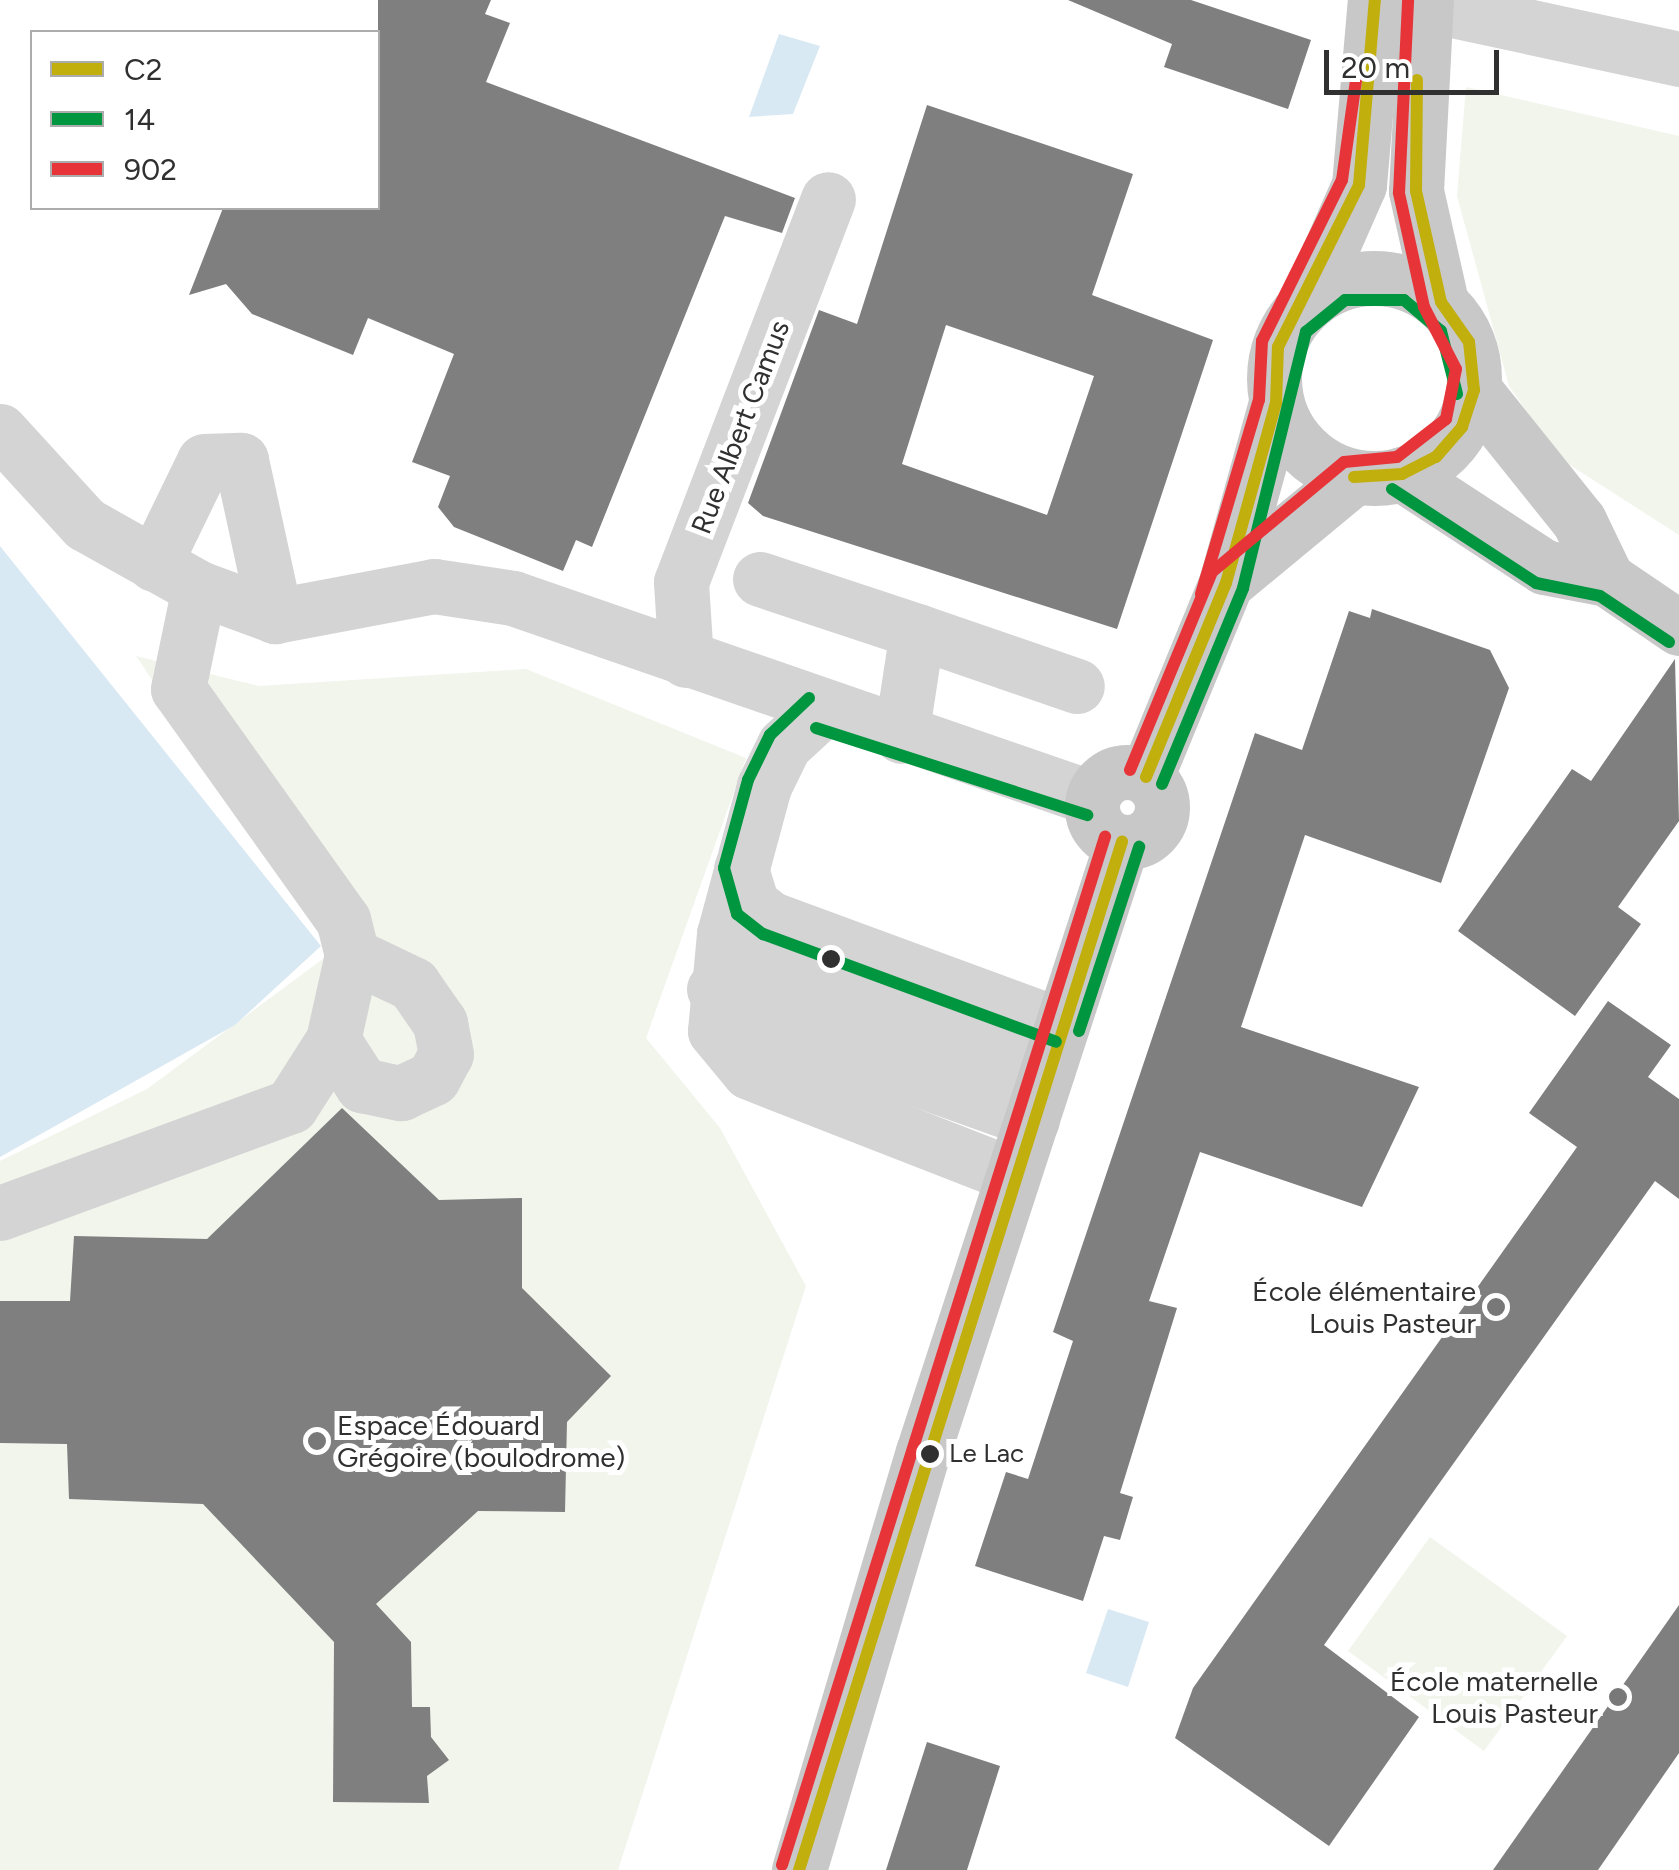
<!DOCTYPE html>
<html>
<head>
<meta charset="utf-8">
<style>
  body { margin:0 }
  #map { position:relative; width:1679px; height:1870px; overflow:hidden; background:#fff; font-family:Figtree,sans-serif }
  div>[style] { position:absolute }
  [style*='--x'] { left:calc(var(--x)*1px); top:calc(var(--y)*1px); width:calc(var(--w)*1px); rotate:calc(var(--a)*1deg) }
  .green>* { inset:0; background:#f1f5ec }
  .water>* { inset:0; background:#d9e9f3 }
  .building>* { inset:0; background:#7f7f7f }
  .minor>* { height:55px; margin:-27.5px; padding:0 27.5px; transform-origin:27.5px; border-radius:27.5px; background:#d4d4d4 }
  .major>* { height:55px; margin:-27.5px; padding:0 27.5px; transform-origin:27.5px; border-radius:27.5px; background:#c8c8c8 }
  .major>.ring { margin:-27.5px; padding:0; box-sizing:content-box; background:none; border:55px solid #c8c8c8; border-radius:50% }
  .bus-1>* { height:12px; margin:-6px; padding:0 6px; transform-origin:6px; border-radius:6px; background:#c1af0e }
  .bus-2>* { height:12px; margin:-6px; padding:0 6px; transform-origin:6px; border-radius:6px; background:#009640 }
  .bus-3>* { height:12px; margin:-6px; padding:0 6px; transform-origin:6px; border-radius:6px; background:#e73439 }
  .dots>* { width:28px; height:28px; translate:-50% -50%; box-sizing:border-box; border:5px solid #fff; border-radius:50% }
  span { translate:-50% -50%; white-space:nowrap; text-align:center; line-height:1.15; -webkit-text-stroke:10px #fff; paint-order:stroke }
  .bus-label { font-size:26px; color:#303030 }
  .left { translate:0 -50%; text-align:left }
  .street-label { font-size:28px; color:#303030 }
  .poi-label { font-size:28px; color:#303030 }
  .right { translate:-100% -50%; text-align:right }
  .legend { position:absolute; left:30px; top:30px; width:350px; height:180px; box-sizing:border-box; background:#fff; border:2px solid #acacac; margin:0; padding:12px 18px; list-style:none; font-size:30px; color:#303030 }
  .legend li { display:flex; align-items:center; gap:20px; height:50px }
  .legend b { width:50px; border:2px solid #acacac }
  .scale { position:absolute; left:1324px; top:50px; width:175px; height:45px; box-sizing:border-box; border:5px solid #303030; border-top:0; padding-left:12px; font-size:30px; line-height:35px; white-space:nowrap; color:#303030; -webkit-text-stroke:8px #fff; paint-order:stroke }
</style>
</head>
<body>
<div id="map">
  <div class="green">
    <i style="clip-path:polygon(1466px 87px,1679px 136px,1679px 535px,1559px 458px,1509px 386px,1457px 196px)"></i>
    <i style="clip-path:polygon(136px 656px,259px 686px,526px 669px,746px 758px,646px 1038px,720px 1128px,806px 1286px,618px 1870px,0 1870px,0 1161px,147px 1089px,335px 950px)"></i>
    <i style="clip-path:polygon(1430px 1537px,1567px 1636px,1484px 1751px,1348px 1651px)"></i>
  </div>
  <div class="water">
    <i style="clip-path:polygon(779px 34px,820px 46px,793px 114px,749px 117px)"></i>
    <i style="clip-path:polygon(0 546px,321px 946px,235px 1025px,0 1157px)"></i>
    <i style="clip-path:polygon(1108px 1609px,1149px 1622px,1128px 1687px,1086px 1673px)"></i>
  </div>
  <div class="building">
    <i style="clip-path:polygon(378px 0,491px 0,485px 14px,510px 23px,486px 82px,795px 198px,782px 233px,725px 216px,592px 547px,576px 540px,563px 571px,454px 527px,438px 507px,450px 476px,412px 462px,454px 354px,368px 318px,353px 355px,252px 314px,226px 284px,189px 295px,223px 208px,378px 208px)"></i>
    <i style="clip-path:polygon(1068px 0,1191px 0,1311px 40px,1288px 109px,1164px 67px,1172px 44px)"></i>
    <i style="clip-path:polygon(evenodd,927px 105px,1133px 174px,1092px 295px,1213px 340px,1117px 629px,763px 516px,748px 503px,819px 310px,857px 324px,927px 105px,946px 325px,1094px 376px,1047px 515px,902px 464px,946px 325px)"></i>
    <i style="clip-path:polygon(1372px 609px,1490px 650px,1509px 688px,1441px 883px,1305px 835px,1241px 1027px,1419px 1087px,1362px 1207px,1200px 1152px,1149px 1301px,1177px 1308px,1120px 1493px,1133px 1497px,1120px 1540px,1104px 1536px,1083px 1601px,975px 1566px,1006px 1472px,1028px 1479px,1073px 1341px,1053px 1332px,1255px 733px,1302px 750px,1349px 611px,1370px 618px)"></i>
    <i style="clip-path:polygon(1675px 659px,1679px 821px,1618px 907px,1641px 924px,1575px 1016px,1458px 931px,1572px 769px,1591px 781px)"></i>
    <i style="clip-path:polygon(1608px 1001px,1671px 1045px,1648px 1077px,1679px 1099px,1679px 1199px,1655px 1181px,1324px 1645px,1419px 1717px,1329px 1846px,1175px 1738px,1193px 1688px,1577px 1147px,1529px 1113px)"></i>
    <i style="clip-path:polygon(342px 1108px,439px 1200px,522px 1198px,522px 1288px,611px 1376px,567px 1422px,565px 1512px,478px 1511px,376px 1604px,411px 1642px,412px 1707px,430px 1707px,431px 1737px,449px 1760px,427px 1776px,429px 1803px,333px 1802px,334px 1642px,203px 1504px,69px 1499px,67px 1444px,0 1443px,0 1301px,70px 1301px,74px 1236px,207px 1239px)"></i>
    <i style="clip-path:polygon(1679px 1605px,1679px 1753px,1598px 1870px,1493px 1870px)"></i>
    <i style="clip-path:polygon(927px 1742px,1000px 1766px,967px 1870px,886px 1870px)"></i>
  </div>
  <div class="minor">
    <i style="--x:1425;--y:4;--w:260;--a:12.2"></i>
    <i style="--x:0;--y:431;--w:126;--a:47.6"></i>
    <i style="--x:85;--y:524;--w:131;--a:29.3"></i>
    <i style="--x:199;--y:588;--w:81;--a:20.2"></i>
    <i style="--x:275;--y:616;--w:162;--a:-10.7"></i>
    <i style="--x:434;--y:586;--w:80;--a:8.6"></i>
    <i style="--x:513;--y:598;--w:613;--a:19.06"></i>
    <i style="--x:154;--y:564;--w:114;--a:-64.1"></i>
    <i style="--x:204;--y:461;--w:37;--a:-2"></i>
    <i style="--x:241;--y:460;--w:160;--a:77.7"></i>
    <i style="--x:760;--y:579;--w:165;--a:18.3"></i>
    <i style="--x:917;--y:631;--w:106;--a:98.7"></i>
    <i style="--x:917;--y:631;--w:169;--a:19"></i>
    <i style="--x:686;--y:660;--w:78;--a:-93.7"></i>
    <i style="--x:681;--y:582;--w:410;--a:-69"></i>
    <i style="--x:821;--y:711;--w:50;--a:137.4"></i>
    <i style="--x:784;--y:745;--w:46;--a:116"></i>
    <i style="--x:764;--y:786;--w:153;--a:105.1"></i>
    <i style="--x:724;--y:934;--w:97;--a:95.3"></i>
    <i style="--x:715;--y:1031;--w:53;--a:50.3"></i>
    <i style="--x:749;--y:1072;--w:283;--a:21.3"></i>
    <i style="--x:741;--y:869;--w:37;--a:73"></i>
    <i style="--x:752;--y:904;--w:22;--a:39"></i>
    <i style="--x:769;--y:918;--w:312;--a:20.2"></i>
    <i style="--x:724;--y:934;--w:62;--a:39.8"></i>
    <i style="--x:772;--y:974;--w:292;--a:19.2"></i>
    <i style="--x:714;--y:989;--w:51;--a:38.7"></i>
    <i style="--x:754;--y:1021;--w:295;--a:19.6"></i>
    <i style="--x:333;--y:1040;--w:54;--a:57.2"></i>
    <i style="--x:362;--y:1085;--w:40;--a:12"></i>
    <i style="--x:401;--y:1093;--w:35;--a:-25"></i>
    <i style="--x:433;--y:1078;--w:27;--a:-62"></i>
    <i style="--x:446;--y:1054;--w:32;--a:-101"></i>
    <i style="--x:440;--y:1023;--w:47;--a:-124.7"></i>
    <i style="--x:413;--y:984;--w:68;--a:-154.6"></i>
    <i style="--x:0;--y:1213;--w:310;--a:-20.2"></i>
    <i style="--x:291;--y:1106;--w:78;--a:-57.5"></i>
    <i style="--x:333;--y:1040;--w:87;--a:-77.4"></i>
    <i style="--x:352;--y:955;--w:36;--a:-104"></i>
    <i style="--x:343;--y:920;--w:284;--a:-125.5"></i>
    <i style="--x:178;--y:689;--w:103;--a:-78.3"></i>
  </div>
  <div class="major">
    <i style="--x:1426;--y:0;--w:191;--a:93"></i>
    <i style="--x:1416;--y:191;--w:114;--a:77.3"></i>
    <i class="ring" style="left:1274px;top:278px;width:145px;height:145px"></i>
    <i style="--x:1308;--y:301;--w:127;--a:-66.3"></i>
    <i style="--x:1359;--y:185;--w:186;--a:-85.1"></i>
    <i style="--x:1474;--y:390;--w:168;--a:51.3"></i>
    <i style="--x:1579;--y:521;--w:64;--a:64.2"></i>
    <i style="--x:1402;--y:474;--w:170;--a:33.2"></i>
    <i style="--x:1544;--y:567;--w:64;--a:10.8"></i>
    <i style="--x:1607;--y:579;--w:87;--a:34.2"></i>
    <i style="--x:1226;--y:583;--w:166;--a:-39.6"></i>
    <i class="ring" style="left:1092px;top:772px;width:15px;height:15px"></i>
    <i style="--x:1146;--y:777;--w:210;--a:-67.6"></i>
    <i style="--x:1226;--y:583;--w:187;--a:-74.5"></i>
    <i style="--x:799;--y:1870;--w:436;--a:-73.5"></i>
    <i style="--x:923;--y:1452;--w:642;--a:-71.93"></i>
  </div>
  <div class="bus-1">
    <i style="--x:1354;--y:477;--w:48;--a:-3.6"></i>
    <i style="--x:1402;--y:474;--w:38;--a:-27"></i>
    <i style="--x:1436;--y:457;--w:40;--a:-49"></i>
    <i style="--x:1462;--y:427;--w:39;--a:-72"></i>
    <i style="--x:1474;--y:390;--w:48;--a:-95.9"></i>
    <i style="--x:1469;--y:342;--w:49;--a:-125"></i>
    <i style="--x:1441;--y:302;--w:114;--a:-102.7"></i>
    <i style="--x:1416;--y:191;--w:111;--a:-89.5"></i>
    <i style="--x:1146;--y:777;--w:210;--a:-67.6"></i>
    <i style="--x:1226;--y:583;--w:187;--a:-74.5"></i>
    <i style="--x:1276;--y:403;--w:56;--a:-88"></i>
    <i style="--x:1278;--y:347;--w:181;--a:-63.4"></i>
    <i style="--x:1359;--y:185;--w:186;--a:-85.1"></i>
    <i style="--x:799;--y:1870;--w:1078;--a:-72.56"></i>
  </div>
  <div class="bus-2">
    <i style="--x:1392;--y:489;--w:172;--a:33.1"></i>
    <i style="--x:1536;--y:583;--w:65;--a:11.5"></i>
    <i style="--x:1600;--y:596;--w:83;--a:33.7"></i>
    <i style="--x:809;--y:698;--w:54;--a:136.5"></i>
    <i style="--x:770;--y:735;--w:50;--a:116.1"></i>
    <i style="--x:748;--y:780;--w:91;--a:105.3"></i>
    <i style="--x:724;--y:868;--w:48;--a:74.2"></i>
    <i style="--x:737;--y:914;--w:33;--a:38"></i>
    <i style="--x:763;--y:934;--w:312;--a:20.2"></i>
    <i style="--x:816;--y:728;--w:285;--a:17.8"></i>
    <i style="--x:1162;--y:784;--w:212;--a:-67.5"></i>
    <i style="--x:1243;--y:588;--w:264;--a:-76.2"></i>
    <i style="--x:1306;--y:332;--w:50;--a:-39.4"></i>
    <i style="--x:1345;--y:300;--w:59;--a:0"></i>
    <i style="--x:1404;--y:300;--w:48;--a:40"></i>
    <i style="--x:1441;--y:331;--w:65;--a:75.7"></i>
    <i style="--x:1079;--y:1031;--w:194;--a:-71.9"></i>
  </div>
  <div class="bus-3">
    <i style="--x:1201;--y:594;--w:202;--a:-73.4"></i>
    <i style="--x:1259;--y:400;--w:59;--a:-87.1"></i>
    <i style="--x:1262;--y:341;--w:180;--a:-63.6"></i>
    <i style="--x:1342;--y:180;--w:108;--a:-82"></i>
    <i style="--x:1130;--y:770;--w:214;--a:-67.5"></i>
    <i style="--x:1212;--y:572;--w:172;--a:-39.8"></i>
    <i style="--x:1344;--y:462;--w:53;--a:-5.4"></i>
    <i style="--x:1397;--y:457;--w:62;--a:-37.8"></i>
    <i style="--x:1446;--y:419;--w:51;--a:-78.7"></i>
    <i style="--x:1456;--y:369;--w:70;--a:-117.3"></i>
    <i style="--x:1424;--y:307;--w:117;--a:-102.4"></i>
    <i style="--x:1399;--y:193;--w:193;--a:-87.3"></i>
    <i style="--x:782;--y:1865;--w:1078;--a:-72.56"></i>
  </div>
  <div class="dots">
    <i style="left:831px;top:959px;background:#303030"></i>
    <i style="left:1496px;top:1307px;background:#787878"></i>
    <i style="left:317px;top:1441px;background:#787878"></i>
    <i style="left:930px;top:1454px;background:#303030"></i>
    <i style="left:1618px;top:1697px;background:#787878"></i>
  </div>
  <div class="bus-label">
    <span class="left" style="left:949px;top:1454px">Le Lac</span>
  </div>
  <div class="street-label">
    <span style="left:740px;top:427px;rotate:-69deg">Rue Albert Camus</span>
  </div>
  <div class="poi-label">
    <span class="right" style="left:1476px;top:1307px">École élémentaire<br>Louis Pasteur</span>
    <span class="left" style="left:337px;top:1441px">Espace Édouard<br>Grégoire (boulodrome)</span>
    <span class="right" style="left:1598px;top:1697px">École maternelle<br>Louis Pasteur</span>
  </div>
  <ul class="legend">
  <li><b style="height:12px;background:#c1af0e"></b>C2</li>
  <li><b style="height:12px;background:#009640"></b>14</li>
  <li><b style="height:12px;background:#e73439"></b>902</li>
  </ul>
  <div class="scale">20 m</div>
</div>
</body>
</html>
